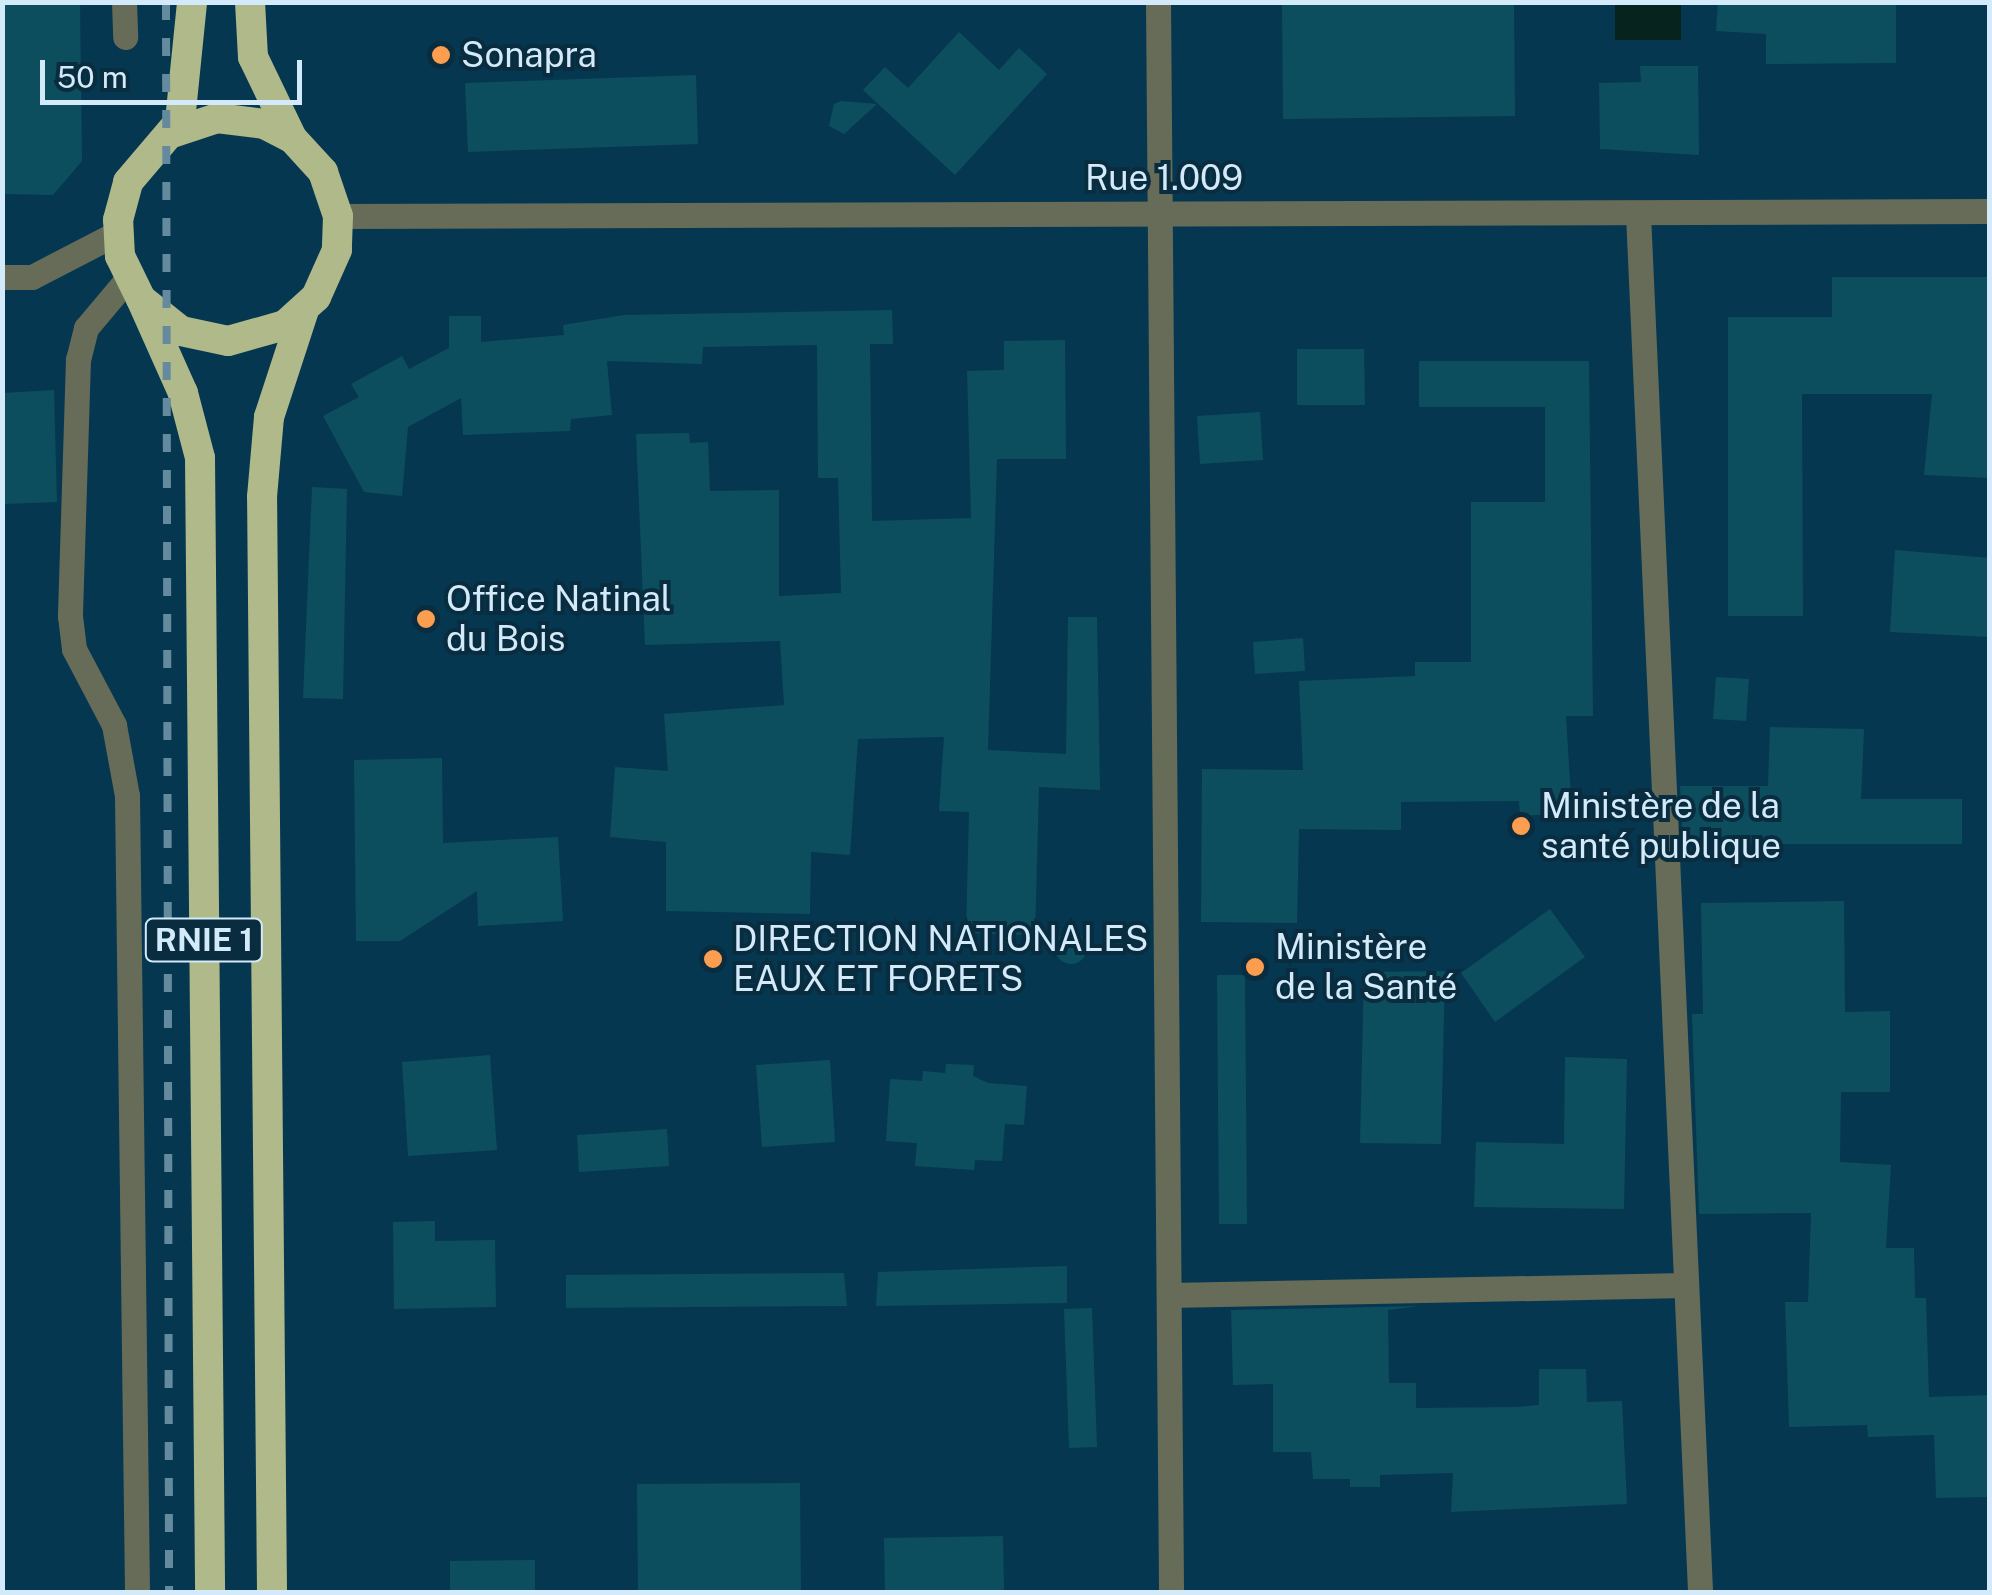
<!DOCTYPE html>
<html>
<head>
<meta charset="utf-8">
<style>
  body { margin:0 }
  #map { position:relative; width:1992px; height:1595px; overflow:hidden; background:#063750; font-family:"Public Sans",sans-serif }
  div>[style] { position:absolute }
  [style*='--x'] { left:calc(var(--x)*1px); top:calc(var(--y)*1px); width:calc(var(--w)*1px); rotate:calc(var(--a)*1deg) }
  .water>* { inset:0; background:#06231d }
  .building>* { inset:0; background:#0c4e5e }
  .round { border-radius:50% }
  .minor>* { height:25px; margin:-12.5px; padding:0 12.5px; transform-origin:12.5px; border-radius:12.5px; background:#676c58 }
  .highway>* { height:30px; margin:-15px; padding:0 15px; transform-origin:15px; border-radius:15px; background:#afb989 }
  .rail>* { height:8px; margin-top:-4px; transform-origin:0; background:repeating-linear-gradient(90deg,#648a9e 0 18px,transparent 0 36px) }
  .dots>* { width:28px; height:28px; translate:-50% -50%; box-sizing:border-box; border:5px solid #092c3f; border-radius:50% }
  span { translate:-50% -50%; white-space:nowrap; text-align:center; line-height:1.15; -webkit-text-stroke:8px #092c3f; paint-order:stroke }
  .shield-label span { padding:2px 8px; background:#092c3f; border:2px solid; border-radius:8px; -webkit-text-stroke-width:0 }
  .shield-label { font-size:32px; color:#d2eafa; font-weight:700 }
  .poi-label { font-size:35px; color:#d2eafa }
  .left { translate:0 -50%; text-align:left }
  .street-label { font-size:35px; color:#d2eafa }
  .frame { position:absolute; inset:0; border:5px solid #d2eafa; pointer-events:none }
  .scale { position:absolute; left:40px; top:60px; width:262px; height:45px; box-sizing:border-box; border:5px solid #d2eafa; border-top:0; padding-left:12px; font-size:30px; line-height:35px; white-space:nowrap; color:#d2eafa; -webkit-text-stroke:8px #092c3f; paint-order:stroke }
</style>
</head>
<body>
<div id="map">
  <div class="water">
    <i style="clip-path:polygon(1615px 4px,1681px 4px,1681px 40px,1615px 40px)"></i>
  </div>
  <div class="building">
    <i style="clip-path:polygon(2px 2px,80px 2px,82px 161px,53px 195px,2px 194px)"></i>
    <i style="clip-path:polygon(1282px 2px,1514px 2px,1515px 116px,1283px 119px)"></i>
    <i style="clip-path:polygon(1718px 2px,1896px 2px,1896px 63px,1766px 64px,1766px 34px,1716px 31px)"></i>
    <i style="clip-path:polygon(959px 32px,999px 70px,1019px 48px,1047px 74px,955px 175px,863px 90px,885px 67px,908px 88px)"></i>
    <i style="clip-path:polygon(1640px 66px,1698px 66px,1699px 155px,1600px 149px,1599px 83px,1641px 82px)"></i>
    <i style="clip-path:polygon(696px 75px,698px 144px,468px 152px,465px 83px)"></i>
    <i style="clip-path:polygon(834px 104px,841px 101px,877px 104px,844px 134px,829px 126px)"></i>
    <i style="clip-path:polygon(1832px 277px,1990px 277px,1990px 478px,1924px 475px,1932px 394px,1802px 394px,1803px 616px,1728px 616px,1728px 317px,1832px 317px)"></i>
    <i style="clip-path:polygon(892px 310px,893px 344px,870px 344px,872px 521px,971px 518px,967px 371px,1004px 370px,1004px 341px,1065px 340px,1066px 459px,997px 459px,988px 750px,1066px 754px,1068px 617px,1097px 617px,1100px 790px,1039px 787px,1035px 935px,966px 933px,969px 812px,939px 811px,944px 737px,858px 739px,850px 855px,811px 852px,810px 914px,666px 911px,666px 842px,610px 837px,615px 767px,668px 771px,664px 714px,784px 705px,780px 641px,645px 645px,636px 434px,689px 433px,690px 443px,708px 442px,710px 491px,779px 490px,779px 596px,841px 593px,838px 478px,818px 478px,817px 345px,703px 347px,702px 364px,607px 361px,612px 415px,571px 419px,570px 431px,463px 435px,461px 398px,408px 427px,402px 496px,364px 492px,323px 416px,359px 397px,351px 384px,402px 356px,409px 369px,449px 348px,449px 316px,481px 316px,481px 342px,564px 335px,563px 325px,624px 315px)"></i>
    <i style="clip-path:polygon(1297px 349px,1364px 349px,1365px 405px,1297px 405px)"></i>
    <i style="clip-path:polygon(1419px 361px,1589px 361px,1593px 716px,1566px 716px,1572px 813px,1520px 816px,1519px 801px,1401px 802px,1401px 830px,1299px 829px,1297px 923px,1201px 922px,1202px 769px,1303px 770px,1299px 681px,1415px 676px,1415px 662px,1471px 662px,1471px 502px,1545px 502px,1545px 407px,1419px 407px)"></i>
    <i style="clip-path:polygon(54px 390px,57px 502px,2px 504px,2px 393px)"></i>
    <i style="clip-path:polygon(1260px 412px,1263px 460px,1200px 464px,1197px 416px)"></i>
    <i style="clip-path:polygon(312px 487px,347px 489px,343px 699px,303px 698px)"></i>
    <i style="clip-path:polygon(1895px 550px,1990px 558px,1990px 637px,1890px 632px)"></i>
    <i style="clip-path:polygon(1303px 638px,1305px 671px,1255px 674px,1253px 642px)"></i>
    <i style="clip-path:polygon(1716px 677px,1749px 679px,1746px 721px,1713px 719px)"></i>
    <i style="clip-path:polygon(1770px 727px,1864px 729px,1861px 799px,1962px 799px,1962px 844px,1683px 844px,1680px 786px,1768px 786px)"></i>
    <i style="clip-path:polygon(442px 758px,443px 843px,558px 837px,563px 921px,478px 926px,477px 891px,400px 941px,356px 941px,354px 760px)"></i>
    <i style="clip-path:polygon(1844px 901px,1845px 1012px,1890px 1011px,1890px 1092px,1841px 1092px,1840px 1162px,1891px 1165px,1886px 1248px,1914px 1248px,1915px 1298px,1926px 1298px,1929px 1397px,1990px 1395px,1990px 1497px,1936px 1498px,1934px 1435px,1868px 1437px,1867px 1425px,1789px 1427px,1785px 1302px,1808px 1302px,1811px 1213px,1699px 1214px,1692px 1014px,1703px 1014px,1701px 903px)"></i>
    <i style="clip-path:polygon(1550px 909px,1585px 957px,1495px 1022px,1461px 973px)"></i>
    <i class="round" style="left:1055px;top:932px;width:32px;height:32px"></i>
    <i style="clip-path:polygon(1445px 971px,1441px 1144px,1360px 1143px,1364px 972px)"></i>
    <i style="clip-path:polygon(1217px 975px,1245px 975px,1247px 1224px,1219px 1224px)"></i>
    <i style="clip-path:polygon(490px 1055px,497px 1150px,408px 1156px,402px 1062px)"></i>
    <i style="clip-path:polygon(1565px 1057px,1627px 1059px,1624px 1209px,1474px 1207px,1476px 1142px,1564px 1144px)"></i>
    <i style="clip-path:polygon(830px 1060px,835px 1142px,762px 1147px,756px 1065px)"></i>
    <i style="clip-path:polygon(946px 1064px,974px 1065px,973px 1076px,988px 1083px,1027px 1086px,1024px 1125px,1005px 1124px,1002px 1161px,975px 1160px,974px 1170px,915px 1166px,917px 1143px,886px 1141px,890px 1079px,922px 1081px,923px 1071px,945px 1073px)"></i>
    <i style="clip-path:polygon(667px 1129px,669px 1166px,579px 1172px,577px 1135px)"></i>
    <i style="clip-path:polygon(435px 1221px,435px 1241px,495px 1240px,496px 1307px,394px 1309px,393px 1222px)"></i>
    <i style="clip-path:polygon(1067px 1266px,1067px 1303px,876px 1306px,878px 1272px)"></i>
    <i style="clip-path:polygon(844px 1273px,847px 1306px,566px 1308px,566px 1275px)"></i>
    <i style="clip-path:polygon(1420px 1306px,1388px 1310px,1389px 1383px,1416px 1383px,1416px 1408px,1516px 1407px,1539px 1405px,1539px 1369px,1586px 1369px,1587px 1402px,1622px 1401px,1627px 1504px,1451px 1512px,1453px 1473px,1380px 1475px,1380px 1487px,1350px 1487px,1350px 1479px,1313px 1479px,1311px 1452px,1273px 1452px,1273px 1384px,1233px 1385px,1231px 1310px)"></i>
    <i style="clip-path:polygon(1092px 1308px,1097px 1447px,1069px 1448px,1064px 1309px)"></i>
    <i style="clip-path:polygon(800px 1483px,801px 1592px,638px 1592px,637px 1484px)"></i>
    <i style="clip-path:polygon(1003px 1536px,1004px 1592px,885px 1592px,884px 1538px)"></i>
    <i style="clip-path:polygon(535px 1560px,535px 1592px,450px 1592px,450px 1561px)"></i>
  </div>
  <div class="minor">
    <i style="--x:124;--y:2;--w:35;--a:88"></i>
    <i style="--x:1158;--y:2;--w:1590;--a:89.53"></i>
    <i style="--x:1638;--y:214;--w:1379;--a:87.42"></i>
    <i style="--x:338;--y:216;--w:1652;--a:-0.17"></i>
    <i style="--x:2;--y:277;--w:30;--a:0"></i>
    <i style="--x:32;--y:277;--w:96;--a:-27.4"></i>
    <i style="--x:128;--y:278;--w:65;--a:130"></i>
    <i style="--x:86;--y:328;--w:32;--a:104"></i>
    <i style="--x:78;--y:359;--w:257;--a:91.8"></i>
    <i style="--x:70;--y:616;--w:33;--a:83"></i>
    <i style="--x:74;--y:649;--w:86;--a:62.2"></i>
    <i style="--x:114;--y:725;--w:72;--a:79.6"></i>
    <i style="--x:127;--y:796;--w:796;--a:89.28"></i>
    <i style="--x:1169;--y:1295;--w:517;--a:-1.11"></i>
  </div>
  <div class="highway">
    <i style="--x:250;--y:2;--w:55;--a:86.9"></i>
    <i style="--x:253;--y:57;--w:90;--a:64.3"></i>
    <i style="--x:172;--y:133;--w:47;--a:-18.4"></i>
    <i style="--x:217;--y:118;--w:47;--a:7.3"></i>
    <i style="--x:264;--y:124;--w:31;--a:27"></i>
    <i style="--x:292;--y:138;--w:46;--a:47.6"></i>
    <i style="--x:323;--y:172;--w:46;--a:71.2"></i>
    <i style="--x:338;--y:216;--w:34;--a:92"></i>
    <i style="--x:337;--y:250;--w:51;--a:114.1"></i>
    <i style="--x:316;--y:297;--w:42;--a:137.9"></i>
    <i style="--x:285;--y:325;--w:59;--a:164.3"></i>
    <i style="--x:228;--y:341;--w:48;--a:-168"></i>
    <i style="--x:181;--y:331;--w:51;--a:-141.3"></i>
    <i style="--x:141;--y:299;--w:48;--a:-116"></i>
    <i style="--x:120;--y:256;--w:36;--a:-93"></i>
    <i style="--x:118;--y:220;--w:39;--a:-75"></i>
    <i style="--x:128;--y:182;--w:80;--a:-49.6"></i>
    <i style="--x:180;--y:121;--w:120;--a:-84.2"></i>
    <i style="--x:141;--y:299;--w:103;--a:65.9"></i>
    <i style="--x:183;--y:393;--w:67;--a:75.3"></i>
    <i style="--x:200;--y:458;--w:1134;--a:89.49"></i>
    <i style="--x:272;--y:1592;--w:1095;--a:-90.52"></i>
    <i style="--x:262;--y:497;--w:80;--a:-85"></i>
    <i style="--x:269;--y:417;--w:113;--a:-71.9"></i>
  </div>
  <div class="rail">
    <i style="--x:166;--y:2;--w:1590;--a:89.89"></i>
  </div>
  <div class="dots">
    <i style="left:441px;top:55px;background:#fb9e50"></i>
    <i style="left:426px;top:619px;background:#fb9e50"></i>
    <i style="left:1521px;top:826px;background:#fb9e50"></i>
    <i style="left:713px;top:959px;background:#fb9e50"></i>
    <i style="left:1255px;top:967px;background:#fb9e50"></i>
  </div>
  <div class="shield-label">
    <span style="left:204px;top:940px">RNIE 1</span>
  </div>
  <div class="poi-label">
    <span class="left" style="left:461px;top:55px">Sonapra</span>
    <span class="left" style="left:446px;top:619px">Office Natinal<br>du Bois</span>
    <span class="left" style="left:1541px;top:826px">Ministère de la<br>santé publique</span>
    <span class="left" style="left:733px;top:959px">DIRECTION NATIONALES<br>EAUX ET FORETS</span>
    <span class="left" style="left:1275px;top:967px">Ministère<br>de la Santé</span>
  </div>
  <div class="street-label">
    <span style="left:1164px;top:178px">Rue 1.009</span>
  </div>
  <div class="frame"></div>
  <div class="scale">50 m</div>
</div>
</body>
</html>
